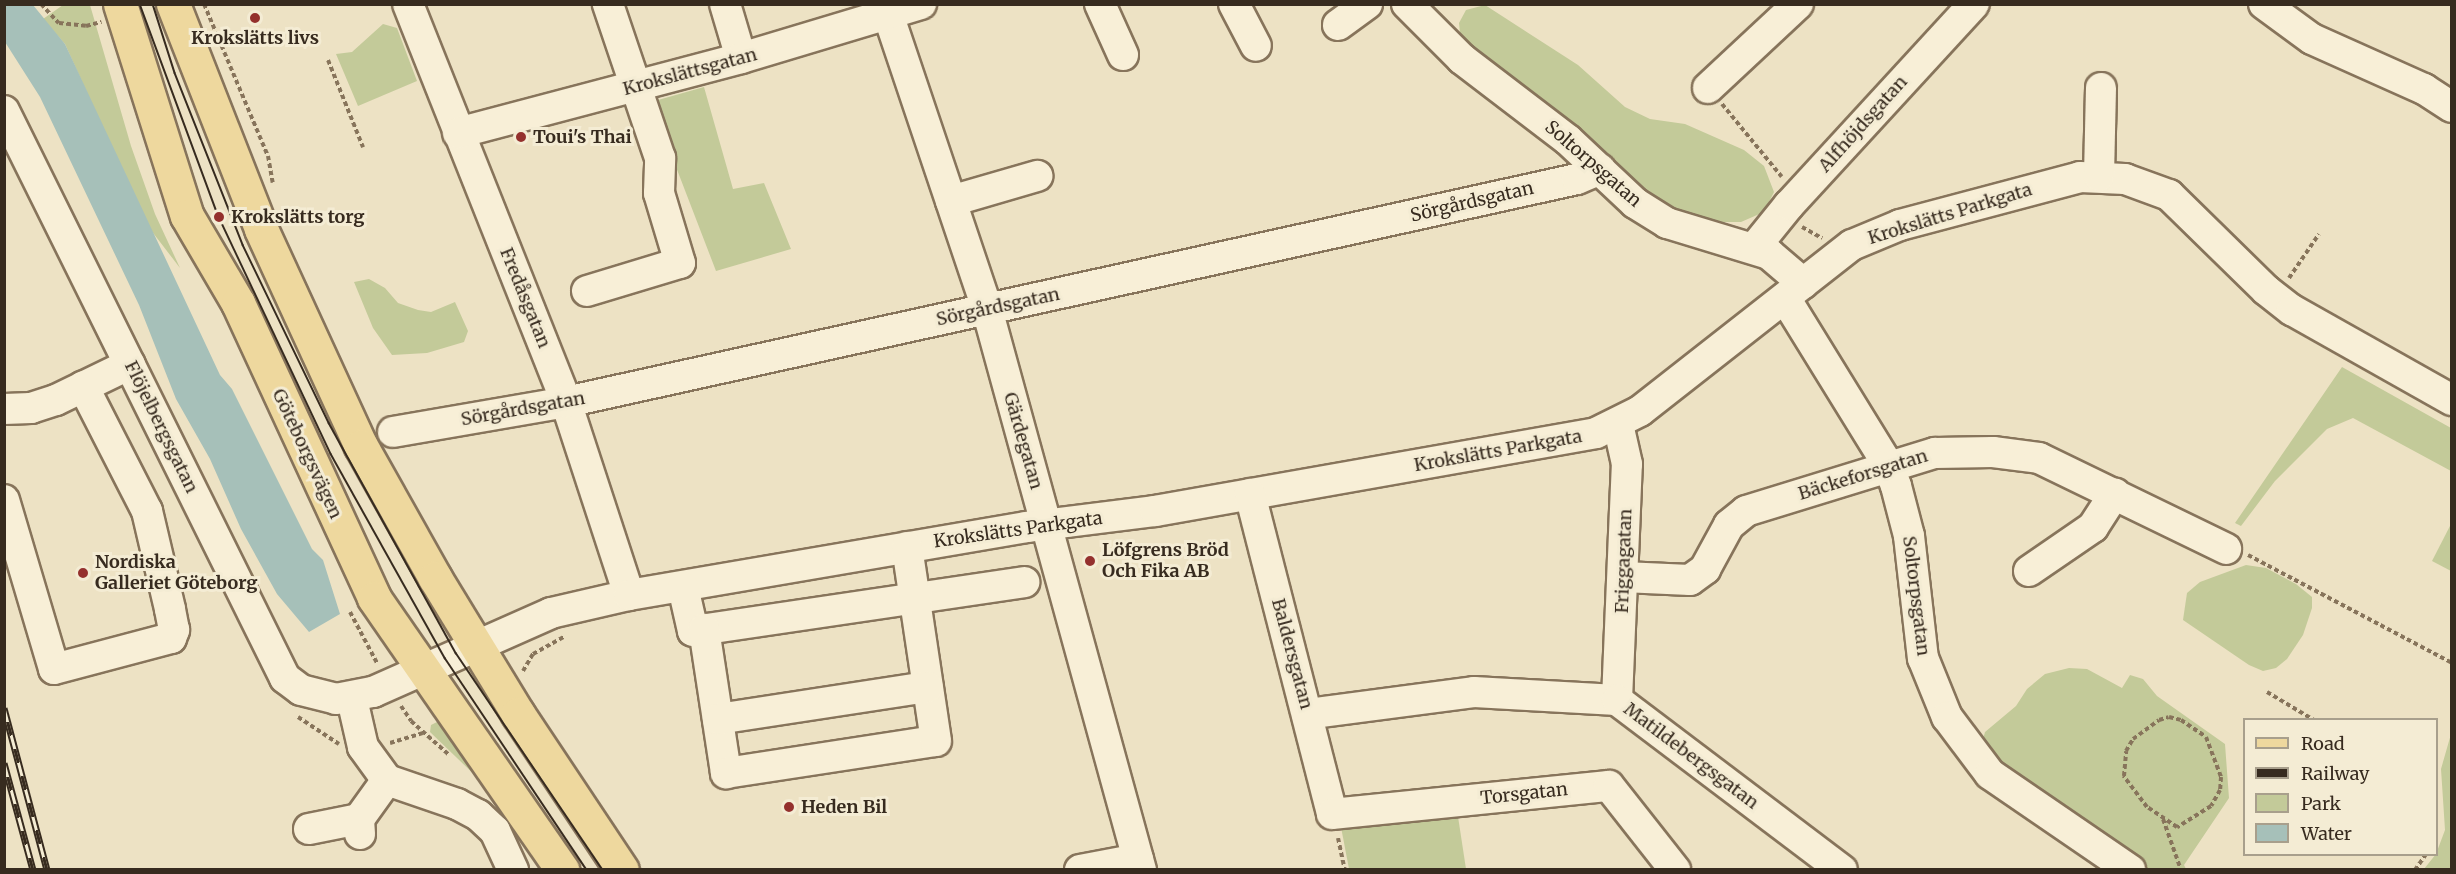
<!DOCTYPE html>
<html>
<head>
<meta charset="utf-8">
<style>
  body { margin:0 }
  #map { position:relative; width:2456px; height:874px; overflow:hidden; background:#ede2c4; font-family:Merriweather,serif }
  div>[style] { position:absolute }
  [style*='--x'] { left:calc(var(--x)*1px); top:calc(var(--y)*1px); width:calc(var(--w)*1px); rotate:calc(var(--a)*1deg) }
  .green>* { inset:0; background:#c3ca99 }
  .water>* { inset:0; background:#a6c0b9 }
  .path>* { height:4px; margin-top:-2px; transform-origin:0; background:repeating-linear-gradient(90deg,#87745b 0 4.5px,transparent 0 7.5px) }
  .roads { filter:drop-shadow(2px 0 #87745b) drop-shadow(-2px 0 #87745b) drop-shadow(0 2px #87745b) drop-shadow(0 -2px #87745b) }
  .minor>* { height:30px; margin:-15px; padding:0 15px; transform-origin:15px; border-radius:15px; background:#f8efd7 }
  .major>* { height:33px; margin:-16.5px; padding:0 16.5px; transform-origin:16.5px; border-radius:16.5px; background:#eed89e }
  .tram>* { height:1.5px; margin:-0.75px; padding:0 0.75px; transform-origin:0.75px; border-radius:0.75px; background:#372b1f }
  .rail>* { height:7px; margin-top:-3.5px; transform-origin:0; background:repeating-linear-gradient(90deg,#f4ecd4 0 14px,#372b1f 0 28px); box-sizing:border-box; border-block:2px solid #372b1f }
  .dots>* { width:16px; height:16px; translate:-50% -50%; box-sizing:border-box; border:3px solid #f4ecd4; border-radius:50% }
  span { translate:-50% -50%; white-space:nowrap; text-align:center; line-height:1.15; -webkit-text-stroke:6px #f4ecd4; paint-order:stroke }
  .poi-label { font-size:18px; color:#372b1f; font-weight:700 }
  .left { translate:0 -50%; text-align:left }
  .street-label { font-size:18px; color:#372b1f }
  .frame { position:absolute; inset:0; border:6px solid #372b1f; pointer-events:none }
  .legend { position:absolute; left:2243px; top:718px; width:195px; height:138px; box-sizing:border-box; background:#f4ecd4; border:2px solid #a89f8c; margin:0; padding:8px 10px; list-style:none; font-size:18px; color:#372b1f }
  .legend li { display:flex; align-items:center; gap:12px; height:30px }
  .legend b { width:30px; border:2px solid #a89f8c }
</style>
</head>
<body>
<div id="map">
  <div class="green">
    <i style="clip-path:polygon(63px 5px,90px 5px,131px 146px,155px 214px,180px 268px,147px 225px,65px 44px,43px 19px)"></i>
    <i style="clip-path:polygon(1485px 5px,1578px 65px,1625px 107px,1650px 119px,1685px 124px,1744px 150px,1764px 166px,1774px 192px,1764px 212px,1741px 222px,1708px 222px,1657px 204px,1461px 43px,1459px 23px,1466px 10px)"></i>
    <i style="clip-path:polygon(383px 24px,397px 28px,417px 81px,358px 106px,336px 54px,352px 52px)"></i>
    <i style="clip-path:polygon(704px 87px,733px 189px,764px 183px,791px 249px,716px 271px,651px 102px)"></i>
    <i style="clip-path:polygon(369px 279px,385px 288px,398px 303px,418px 310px,431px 312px,455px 302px,468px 331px,464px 342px,427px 353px,392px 355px,373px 328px,354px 282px)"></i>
    <i style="clip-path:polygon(2342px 367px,2451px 428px,2451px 471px,2353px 418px,2327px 429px,2275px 481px,2241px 526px,2235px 523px)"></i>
    <i style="clip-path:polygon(2451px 524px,2451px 571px,2432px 561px)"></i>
    <i style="clip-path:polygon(2246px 565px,2266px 568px,2296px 584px,2312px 597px,2312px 608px,2303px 635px,2287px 659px,2276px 668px,2263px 671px,2249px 665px,2183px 620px,2187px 593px,2200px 582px)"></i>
    <i style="clip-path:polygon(2069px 668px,2087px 669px,2122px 688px,2130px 675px,2143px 679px,2157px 696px,2225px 744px,2229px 798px,2184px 865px,2186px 869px,2147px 869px,2028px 793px,1981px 746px,1985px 732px,2016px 706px,2027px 689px,2045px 674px)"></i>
    <i style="clip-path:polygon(437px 722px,449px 729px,483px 783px,430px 732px,431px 725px)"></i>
    <i style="clip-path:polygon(2451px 734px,2451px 869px,2424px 869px,2436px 854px,2445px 830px,2441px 769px)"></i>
    <i style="clip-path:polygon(1457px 810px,1466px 869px,1349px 869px,1341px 827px)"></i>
  </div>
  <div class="water">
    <i style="clip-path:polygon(4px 5px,33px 5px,65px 44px,220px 375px,232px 389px,312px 549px,323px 560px,340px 614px,309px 632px,277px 594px,241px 529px,210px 459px,176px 399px,139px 305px,40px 97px,5px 42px)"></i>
  </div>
  <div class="path">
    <i style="--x:41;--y:4;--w:26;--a:47"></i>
    <i style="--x:59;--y:23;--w:27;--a:6"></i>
    <i style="--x:86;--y:26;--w:16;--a:-15"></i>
    <i style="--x:204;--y:4;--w:165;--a:67.2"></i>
    <i style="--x:268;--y:156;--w:27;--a:80"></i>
    <i style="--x:328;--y:60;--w:94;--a:68.1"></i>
    <i style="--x:1722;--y:104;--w:94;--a:50.6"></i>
    <i style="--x:1802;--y:227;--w:23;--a:29"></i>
    <i style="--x:2289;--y:278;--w:53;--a:-55.7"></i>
    <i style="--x:2248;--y:555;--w:231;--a:27.9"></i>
    <i style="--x:350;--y:612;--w:58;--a:62.1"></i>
    <i style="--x:523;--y:671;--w:20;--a:-60"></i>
    <i style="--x:533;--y:654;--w:37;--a:-29"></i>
    <i style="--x:2267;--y:692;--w:55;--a:30.8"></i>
    <i style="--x:401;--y:706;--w:18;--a:56"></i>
    <i style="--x:411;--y:721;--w:50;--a:41.7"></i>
    <i style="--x:298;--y:717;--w:49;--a:33.4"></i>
    <i style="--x:2169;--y:717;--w:12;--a:14"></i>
    <i style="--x:2181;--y:720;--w:30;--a:34"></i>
    <i style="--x:2206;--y:737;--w:43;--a:69.4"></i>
    <i style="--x:2221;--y:777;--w:13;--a:94"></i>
    <i style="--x:2220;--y:790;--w:18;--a:119"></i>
    <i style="--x:2211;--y:806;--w:40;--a:148"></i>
    <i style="--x:2177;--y:827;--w:36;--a:-146"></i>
    <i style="--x:2147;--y:807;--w:39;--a:-127"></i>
    <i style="--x:2124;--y:776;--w:25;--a:-85"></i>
    <i style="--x:2126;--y:751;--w:14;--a:-60"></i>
    <i style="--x:2133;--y:739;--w:32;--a:-36"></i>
    <i style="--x:2159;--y:720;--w:10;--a:-17"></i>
    <i style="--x:390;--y:743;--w:34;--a:-17"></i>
    <i style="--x:2436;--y:808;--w:30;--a:90"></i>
    <i style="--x:2163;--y:819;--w:54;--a:70.6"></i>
    <i style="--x:1338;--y:838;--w:33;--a:78"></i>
    <i style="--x:2415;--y:870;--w:19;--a:-55"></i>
  </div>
  <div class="roads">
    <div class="minor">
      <i style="--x:408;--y:4;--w:428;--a:68.3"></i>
      <i style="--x:566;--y:402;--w:203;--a:71.9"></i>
      <i style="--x:725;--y:4;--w:56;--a:73.5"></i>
      <i style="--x:1100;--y:4;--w:56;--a:65.7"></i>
      <i style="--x:1234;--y:4;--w:47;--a:62.4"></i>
      <i style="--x:1407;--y:4;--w:78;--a:45"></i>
      <i style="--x:1462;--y:59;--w:133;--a:37.4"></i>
      <i style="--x:1568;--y:140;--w:92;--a:43.2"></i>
      <i style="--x:1635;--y:203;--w:38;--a:32"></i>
      <i style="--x:1667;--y:223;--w:107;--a:16.9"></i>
      <i style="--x:1769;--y:254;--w:45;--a:40.5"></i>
      <i style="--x:2264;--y:4;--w:59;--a:36.1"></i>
      <i style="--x:2312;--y:39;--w:123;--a:24.1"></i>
      <i style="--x:2424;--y:89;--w:33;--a:33"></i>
      <i style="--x:889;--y:17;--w:308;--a:71.4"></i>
      <i style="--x:987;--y:309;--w:582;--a:74.65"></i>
      <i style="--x:1338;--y:25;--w:36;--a:-36"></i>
      <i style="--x:1708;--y:88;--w:123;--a:-43"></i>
      <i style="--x:4;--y:111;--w:633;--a:63.64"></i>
      <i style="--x:285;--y:678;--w:20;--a:37"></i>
      <i style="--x:301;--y:690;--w:36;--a:14"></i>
      <i style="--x:336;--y:699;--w:38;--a:-11"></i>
      <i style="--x:373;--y:692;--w:195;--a:-23.9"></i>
      <i style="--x:551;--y:613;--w:80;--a:-13"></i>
      <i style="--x:629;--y:595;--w:404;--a:-9.7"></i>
      <i style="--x:1027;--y:527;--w:129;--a:-7.1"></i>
      <i style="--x:1155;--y:511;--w:448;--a:-10"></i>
      <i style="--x:1596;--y:433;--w:49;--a:-26.6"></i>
      <i style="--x:1640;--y:411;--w:269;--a:-38.1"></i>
      <i style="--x:1852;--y:245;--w:52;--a:-22.6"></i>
      <i style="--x:1900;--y:225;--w:186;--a:-14.9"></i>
      <i style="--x:2080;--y:177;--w:45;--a:2.5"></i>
      <i style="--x:2125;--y:179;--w:47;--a:20"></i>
      <i style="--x:2169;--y:195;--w:136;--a:44.4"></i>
      <i style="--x:2266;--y:290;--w:33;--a:38"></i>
      <i style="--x:2292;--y:310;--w:184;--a:29.4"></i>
      <i style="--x:458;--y:133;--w:293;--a:-14.8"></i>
      <i style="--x:741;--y:58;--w:188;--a:-16.7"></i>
      <i style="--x:2099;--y:176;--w:88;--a:-88.7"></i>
      <i style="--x:951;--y:201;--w:90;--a:-16.2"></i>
      <i style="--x:1755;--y:247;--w:54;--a:-51"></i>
      <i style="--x:1789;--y:205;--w:273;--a:-47.4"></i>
      <i style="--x:587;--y:291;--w:97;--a:-16.8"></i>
      <i style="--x:680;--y:263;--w:73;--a:-106.7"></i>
      <i style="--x:659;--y:193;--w:35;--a:-88"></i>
      <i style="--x:660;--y:158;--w:163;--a:-108.7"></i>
      <i style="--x:1785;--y:298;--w:196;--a:58.3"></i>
      <i style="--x:1888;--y:465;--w:22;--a:69"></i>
      <i style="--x:1896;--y:486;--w:52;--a:75.4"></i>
      <i style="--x:1909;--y:536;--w:123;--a:83.5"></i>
      <i style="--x:1923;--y:658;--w:64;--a:67.9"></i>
      <i style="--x:1947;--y:717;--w:71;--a:53"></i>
      <i style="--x:1990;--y:774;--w:170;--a:34.4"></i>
      <i style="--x:4;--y:409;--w:27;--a:-2"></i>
      <i style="--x:31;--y:408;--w:26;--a:-18"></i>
      <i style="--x:56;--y:400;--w:82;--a:-25.9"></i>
      <i style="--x:393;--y:432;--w:176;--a:-9.8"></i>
      <i style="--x:566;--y:402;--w:1035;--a:-12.44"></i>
      <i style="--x:1577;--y:179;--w:25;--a:-23"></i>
      <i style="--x:1250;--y:494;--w:330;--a:75.6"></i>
      <i style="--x:1332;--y:814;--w:278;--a:-5.8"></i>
      <i style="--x:1609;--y:786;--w:107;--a:51.8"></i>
      <i style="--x:4;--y:500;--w:176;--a:73.5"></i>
      <i style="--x:54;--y:669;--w:121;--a:-14.8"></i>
      <i style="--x:171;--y:638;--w:9;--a:-69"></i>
      <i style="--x:174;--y:630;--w:21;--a:-101"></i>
      <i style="--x:170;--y:609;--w:101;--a:-103.2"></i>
      <i style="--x:147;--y:511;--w:140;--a:-117.1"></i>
      <i style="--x:2029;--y:571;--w:78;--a:-34.5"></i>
      <i style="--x:2093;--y:527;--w:40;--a:-57.1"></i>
      <i style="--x:1623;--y:577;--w:67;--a:2.6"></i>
      <i style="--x:1690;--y:580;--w:19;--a:-36"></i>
      <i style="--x:1705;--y:569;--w:50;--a:-61.4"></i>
      <i style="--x:1729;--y:525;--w:22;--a:-39"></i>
      <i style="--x:1746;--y:511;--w:198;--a:-17.1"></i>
      <i style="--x:1935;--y:453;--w:58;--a:-1"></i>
      <i style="--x:1993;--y:452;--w:46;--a:7.4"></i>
      <i style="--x:2039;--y:458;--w:208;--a:25.9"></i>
      <i style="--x:683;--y:587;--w:45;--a:77.2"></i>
      <i style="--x:693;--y:631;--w:335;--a:-8.4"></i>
      <i style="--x:704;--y:629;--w:146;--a:81.3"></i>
      <i style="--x:726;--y:773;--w:212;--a:-8.7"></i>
      <i style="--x:936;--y:741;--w:196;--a:-98.5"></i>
      <i style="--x:352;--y:699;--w:49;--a:77.1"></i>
      <i style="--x:363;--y:747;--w:41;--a:54"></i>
      <i style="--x:387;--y:780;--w:74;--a:18.9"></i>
      <i style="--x:457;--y:804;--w:24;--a:28"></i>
      <i style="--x:478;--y:815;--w:23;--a:43"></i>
      <i style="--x:495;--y:831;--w:43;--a:65.2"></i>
      <i style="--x:1617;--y:700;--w:236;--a:-87.6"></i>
      <i style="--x:1627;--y:464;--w:41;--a:-102.7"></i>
      <i style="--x:1307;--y:714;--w:168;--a:-7.5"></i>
      <i style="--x:1474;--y:692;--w:143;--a:3.2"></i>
      <i style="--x:1617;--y:700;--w:282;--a:37.1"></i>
      <i style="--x:718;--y:719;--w:212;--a:-8.7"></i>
      <i style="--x:309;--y:829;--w:51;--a:-11.3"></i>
      <i style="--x:360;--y:834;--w:15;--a:-94"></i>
      <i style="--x:359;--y:819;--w:48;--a:-54.3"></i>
      <i style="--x:1080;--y:870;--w:59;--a:-10.7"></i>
    </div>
    <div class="major">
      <i style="--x:120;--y:4;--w:222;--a:72.5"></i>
      <i style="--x:187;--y:216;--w:101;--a:59.6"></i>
      <i style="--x:238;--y:303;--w:325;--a:65.2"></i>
      <i style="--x:374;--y:598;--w:331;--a:55.3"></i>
      <i style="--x:173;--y:4;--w:242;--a:68.6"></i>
      <i style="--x:261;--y:229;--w:239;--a:65.3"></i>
      <i style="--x:361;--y:446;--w:151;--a:60.7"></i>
      <i style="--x:435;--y:578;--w:159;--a:58.6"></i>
      <i style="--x:518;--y:714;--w:187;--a:56.3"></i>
    </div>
  </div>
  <div class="tram">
    <i style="--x:140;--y:4;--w:227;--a:69.7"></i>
    <i style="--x:219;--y:217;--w:262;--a:64.7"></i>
    <i style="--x:331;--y:454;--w:234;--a:60.8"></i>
    <i style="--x:445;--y:658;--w:255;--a:56.2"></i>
    <i style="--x:153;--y:4;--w:72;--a:72.3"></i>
    <i style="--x:175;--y:73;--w:185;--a:68.4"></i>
    <i style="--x:243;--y:245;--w:198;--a:64.2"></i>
    <i style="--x:329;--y:423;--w:263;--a:61.1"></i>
    <i style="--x:456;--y:653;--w:262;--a:55.9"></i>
  </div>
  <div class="rail">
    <i style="--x:4;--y:708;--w:168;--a:75.1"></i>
    <i style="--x:4;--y:763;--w:111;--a:74.8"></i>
  </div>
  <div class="dots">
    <i style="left:255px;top:18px;background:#94302d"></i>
    <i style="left:521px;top:137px;background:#94302d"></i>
    <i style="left:219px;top:217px;background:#94302d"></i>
    <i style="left:1090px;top:561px;background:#94302d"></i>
    <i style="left:83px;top:573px;background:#94302d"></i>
    <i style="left:789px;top:807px;background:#94302d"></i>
  </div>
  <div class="poi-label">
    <span style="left:255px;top:38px">Krokslätts livs</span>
    <span class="left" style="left:533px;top:137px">Toui's Thai</span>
    <span class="left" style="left:231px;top:217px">Krokslätts torg</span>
    <span class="left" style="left:1102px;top:561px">Löfgrens Bröd<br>Och Fika AB</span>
    <span class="left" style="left:95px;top:573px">Nordiska<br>Galleriet Göteborg</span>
    <span class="left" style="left:801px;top:807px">Heden Bil</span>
  </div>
  <div class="street-label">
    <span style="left:690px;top:72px;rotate:-15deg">Krokslättsgatan</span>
    <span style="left:1863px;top:124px;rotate:-48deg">Alfhöjdsgatan</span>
    <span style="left:1593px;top:164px;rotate:41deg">Soltorpsgatan</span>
    <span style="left:1472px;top:202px;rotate:-13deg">Sörgårdsgatan</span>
    <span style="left:1950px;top:214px;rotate:-17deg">Krokslätts Parkgata</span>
    <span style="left:525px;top:298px;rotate:68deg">Fredåsgatan</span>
    <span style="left:998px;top:307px;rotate:-12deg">Sörgårdsgatan</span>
    <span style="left:523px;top:409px;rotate:-10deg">Sörgårdsgatan</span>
    <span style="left:161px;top:427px;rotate:64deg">Flöjelbergsgatan</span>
    <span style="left:1023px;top:441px;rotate:74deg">Gärdegatan</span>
    <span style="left:1498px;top:451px;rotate:-10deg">Krokslätts Parkgata</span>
    <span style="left:307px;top:454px;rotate:65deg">Göteborgsvägen</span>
    <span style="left:1863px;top:475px;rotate:-17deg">Bäckeforsgatan</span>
    <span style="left:1018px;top:530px;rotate:-8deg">Krokslätts Parkgata</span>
    <span style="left:1624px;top:561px;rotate:-88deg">Friggagatan</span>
    <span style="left:1916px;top:596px;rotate:83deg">Soltorpsgatan</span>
    <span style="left:1292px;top:654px;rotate:75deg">Baldersgatan</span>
    <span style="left:1691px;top:756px;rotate:37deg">Matildebergsgatan</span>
    <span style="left:1524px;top:794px;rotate:-6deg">Torsgatan</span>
  </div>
  <div class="frame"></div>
  <ul class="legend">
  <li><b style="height:8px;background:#eed89e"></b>Road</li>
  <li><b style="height:8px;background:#372b1f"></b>Railway</li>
  <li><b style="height:16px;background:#c3ca99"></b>Park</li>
  <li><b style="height:16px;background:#a6c0b9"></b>Water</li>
  </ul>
</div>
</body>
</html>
